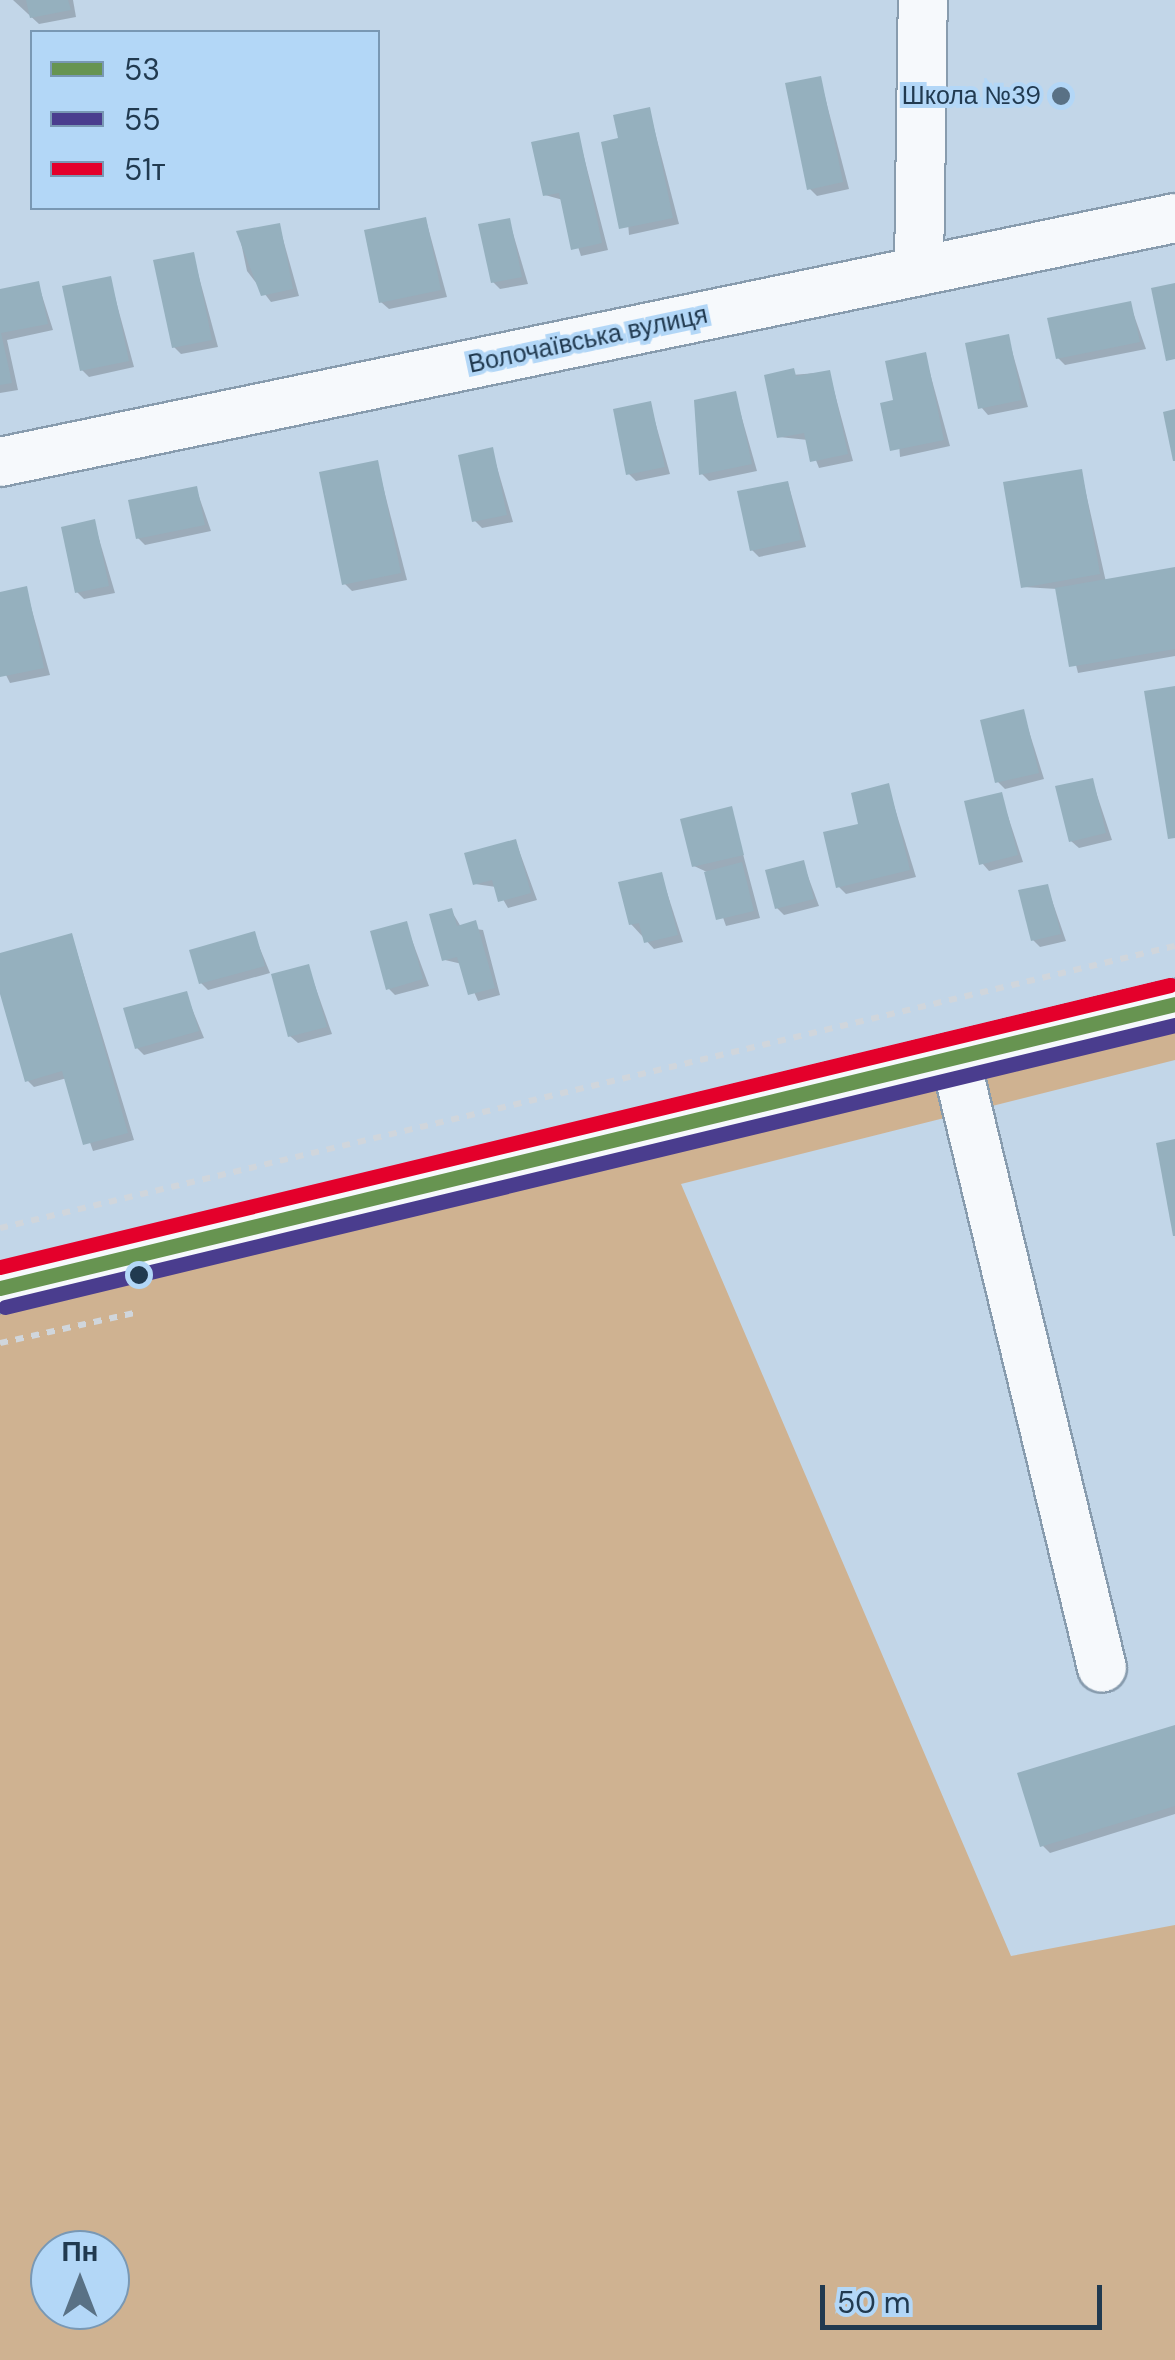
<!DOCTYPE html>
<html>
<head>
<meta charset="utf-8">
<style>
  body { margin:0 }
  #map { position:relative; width:1175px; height:2360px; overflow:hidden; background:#c2d6e8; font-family:"DM Sans",sans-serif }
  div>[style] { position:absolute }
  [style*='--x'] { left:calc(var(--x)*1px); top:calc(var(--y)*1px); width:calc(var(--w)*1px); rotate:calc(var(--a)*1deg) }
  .green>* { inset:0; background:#cfb291 }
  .shadow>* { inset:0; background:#0003 }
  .building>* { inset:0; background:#95b0be }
  .path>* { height:6px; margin-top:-3px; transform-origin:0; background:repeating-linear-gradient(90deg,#d0d6dc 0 8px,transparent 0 16px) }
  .roads { filter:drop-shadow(2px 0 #889cae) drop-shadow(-2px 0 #889cae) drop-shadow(0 2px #889cae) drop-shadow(0 -2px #889cae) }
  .minor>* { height:48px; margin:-24px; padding:0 24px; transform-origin:24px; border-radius:24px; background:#f6f9fc }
  .bus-1>* { height:15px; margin:-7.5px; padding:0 7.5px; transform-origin:7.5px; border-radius:7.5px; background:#679451 }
  .bus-2>* { height:15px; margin:-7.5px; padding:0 7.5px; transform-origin:7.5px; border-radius:7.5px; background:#4a3d8e }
  .bus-3>* { height:15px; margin:-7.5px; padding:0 7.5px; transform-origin:7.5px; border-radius:7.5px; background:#e4002b }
  .dots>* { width:28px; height:28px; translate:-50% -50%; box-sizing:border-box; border:5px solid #b3d7f7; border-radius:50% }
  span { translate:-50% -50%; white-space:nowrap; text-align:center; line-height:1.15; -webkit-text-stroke:8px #b3d7f7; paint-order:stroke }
  .poi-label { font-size:25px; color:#213a50 }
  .right { translate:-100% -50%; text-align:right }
  .street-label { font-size:25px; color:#213a50 }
  .legend { position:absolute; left:30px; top:30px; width:350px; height:180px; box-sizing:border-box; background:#b3d7f7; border:2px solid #7998b4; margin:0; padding:12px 18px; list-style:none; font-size:30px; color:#213a50 }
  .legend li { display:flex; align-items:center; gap:20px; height:50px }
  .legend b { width:50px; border:2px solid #7998b4 }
  .north { position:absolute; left:30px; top:2230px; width:100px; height:100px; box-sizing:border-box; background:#b3d7f7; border:2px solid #7998b4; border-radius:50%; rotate:0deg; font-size:28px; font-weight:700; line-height:40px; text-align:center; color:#213a50 }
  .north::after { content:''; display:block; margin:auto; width:35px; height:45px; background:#597185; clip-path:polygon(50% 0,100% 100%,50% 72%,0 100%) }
  .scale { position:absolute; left:820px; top:2285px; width:282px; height:45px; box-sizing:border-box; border:5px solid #213a50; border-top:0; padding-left:12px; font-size:30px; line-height:35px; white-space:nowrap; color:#213a50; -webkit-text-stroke:8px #b3d7f7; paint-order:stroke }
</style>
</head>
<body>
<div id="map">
  <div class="green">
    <i style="clip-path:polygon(evenodd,1175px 1004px,1175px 1060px,681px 1184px,1011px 1956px,1175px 1925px,1175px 2360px,0 2360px,0 1288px,1175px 1004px,50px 2250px,110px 2250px,110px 2310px,50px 2310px,50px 2250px)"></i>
  </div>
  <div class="shadow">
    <i style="clip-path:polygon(13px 0,73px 0,76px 17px,39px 24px)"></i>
    <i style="clip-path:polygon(820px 78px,849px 189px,817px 196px,810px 189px)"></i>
    <i style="clip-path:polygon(649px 109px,679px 224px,629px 235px,621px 140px)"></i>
    <i style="clip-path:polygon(578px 134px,608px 250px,581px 256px,563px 200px,545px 195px)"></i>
    <i style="clip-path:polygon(426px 220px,447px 297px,389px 309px,381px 302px)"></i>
    <i style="clip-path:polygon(509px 220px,528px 284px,500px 289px,493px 282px)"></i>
    <i style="clip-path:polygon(279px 225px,299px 296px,271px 302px,247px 271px,239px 233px)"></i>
    <i style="clip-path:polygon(193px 255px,218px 347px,181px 354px,174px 347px)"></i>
    <i style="clip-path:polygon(110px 279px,134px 367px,89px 377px,82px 370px)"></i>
    <i style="clip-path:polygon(38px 283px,53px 330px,7px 340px,18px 390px,0 393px,0 291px)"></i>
    <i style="clip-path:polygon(1130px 304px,1146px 349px,1065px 365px,1058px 358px)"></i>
    <i style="clip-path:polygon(1008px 337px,1028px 407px,988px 415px,981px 407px)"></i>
    <i style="clip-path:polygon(925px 355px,950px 446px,900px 457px,896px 402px)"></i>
    <i style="clip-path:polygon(829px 372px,853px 461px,819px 468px,808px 440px,779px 437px,767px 377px)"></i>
    <i style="clip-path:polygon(735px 394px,757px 471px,709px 481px,702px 474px)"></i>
    <i style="clip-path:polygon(650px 404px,670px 474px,636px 481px,629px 474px)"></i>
    <i style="clip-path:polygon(492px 450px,513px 522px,482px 528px,475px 521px)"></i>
    <i style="clip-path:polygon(377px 463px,407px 580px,352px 591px,345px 584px)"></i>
    <i style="clip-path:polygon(1081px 471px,1106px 582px,1175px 570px,1175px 656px,1078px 673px,1057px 589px,1023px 587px)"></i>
    <i style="clip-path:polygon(788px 483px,806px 547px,759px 557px,752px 550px)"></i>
    <i style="clip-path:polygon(196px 488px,211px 531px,145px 545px,138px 538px)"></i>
    <i style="clip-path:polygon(94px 522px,115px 593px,84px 599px,77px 592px)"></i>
    <i style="clip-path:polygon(26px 589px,50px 675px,10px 683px,0 663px,0 595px)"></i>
    <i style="clip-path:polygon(1023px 712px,1044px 779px,1005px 789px,997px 781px)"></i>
    <i style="clip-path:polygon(1092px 780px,1112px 840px,1079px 848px,1071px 841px)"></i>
    <i style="clip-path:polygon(888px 786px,916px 877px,846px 894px,839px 887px,861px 826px)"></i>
    <i style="clip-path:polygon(1001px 795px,1023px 862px,989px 871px,982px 863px)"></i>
    <i style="clip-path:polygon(731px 809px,760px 918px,726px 926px,707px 872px,694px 866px)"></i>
    <i style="clip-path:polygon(516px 842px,537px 900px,508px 908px,496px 887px,475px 884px)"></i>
    <i style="clip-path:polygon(803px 863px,819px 906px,784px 915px,777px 908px)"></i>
    <i style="clip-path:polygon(661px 874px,683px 942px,654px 949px,631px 924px)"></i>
    <i style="clip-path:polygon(1047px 886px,1066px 941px,1040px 947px,1033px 940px)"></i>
    <i style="clip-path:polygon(451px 910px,461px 927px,483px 930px,500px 995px,478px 1001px,462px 964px,445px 960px)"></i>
    <i style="clip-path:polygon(406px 924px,429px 986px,395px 995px,388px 988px)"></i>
    <i style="clip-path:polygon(254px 934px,270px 973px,208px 990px,201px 983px)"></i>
    <i style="clip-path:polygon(72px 936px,134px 1140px,93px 1151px,67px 1078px,34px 1087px,27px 1080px,0 985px,0 955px)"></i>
    <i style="clip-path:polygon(308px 966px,332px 1034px,298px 1043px,290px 1036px)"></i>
    <i style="clip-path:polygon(186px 994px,204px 1038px,144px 1055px,137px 1048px)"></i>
    <i style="clip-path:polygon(1175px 1727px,1175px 1814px,1050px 1853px,1043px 1846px)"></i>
  </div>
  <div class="building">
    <i style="clip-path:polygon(26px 0,68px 0,71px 10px,30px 18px)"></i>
    <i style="clip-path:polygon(821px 76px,843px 182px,807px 190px,785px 83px)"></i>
    <i style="clip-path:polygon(650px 107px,673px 218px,619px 229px,601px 142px,618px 138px,613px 115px)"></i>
    <i style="clip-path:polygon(579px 132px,602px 243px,571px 250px,559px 193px,543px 196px,531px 142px)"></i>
    <i style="clip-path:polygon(426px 217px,441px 290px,379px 303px,364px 230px)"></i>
    <i style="clip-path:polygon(510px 218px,522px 277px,491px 283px,478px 224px)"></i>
    <i style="clip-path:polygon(280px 223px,293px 289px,261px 296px,236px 231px)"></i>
    <i style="clip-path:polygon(194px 252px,212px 340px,172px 348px,153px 260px)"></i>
    <i style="clip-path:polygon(111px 276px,129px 361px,80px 371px,62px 286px)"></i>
    <i style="clip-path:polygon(39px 281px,48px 324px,1px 333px,12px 383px,0 385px,0 289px)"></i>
    <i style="clip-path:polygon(1175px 283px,1175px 359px,1166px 361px,1151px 288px)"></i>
    <i style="clip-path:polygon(1131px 301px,1140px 342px,1056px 359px,1047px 318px)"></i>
    <i style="clip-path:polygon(1009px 334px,1022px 400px,978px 409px,965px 343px)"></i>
    <i style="clip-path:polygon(926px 352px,944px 440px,890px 451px,880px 403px,893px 400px,885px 361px)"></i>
    <i style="clip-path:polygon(794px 368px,796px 376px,830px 370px,848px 454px,810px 462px,804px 433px,777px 438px,764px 375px)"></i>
    <i style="clip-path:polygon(736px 391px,752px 464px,699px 475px,694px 400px)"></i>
    <i style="clip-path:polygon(651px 401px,665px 467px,626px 475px,613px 409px)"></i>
    <i style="clip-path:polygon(1175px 409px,1175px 461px,1173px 461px,1163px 412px)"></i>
    <i style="clip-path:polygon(493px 447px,507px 515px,472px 522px,458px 455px)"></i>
    <i style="clip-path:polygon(378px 460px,401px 573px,342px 585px,319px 472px)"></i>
    <i style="clip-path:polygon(1082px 469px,1100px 574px,1021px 588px,1003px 482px)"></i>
    <i style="clip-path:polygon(788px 481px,801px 540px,750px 551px,737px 491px)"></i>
    <i style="clip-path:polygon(197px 486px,205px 525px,136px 539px,128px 500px)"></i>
    <i style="clip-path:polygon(95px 519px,109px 586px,75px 593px,61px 527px)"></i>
    <i style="clip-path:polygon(1175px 567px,1175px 649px,1069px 667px,1055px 588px)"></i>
    <i style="clip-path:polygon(27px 586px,44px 668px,0 677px,0 592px)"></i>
    <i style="clip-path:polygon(1175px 686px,1175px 838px,1168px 839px,1144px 691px)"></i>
    <i style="clip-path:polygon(1024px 709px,1039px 773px,995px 783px,980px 720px)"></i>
    <i style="clip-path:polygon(1093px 778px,1106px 833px,1069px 842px,1055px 786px)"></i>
    <i style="clip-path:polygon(889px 783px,910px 870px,836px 888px,823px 832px,858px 824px,851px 793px)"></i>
    <i style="clip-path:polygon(1002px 792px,1018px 855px,979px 865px,964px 801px)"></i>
    <i style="clip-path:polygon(732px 806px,744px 855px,692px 867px,680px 819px)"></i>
    <i style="clip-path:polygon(516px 839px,531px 893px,498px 902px,492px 880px,473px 885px,464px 853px)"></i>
    <i style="clip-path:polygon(804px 860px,814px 899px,775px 909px,765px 870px)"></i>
    <i style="clip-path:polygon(742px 862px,754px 911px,716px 920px,704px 872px)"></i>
    <i style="clip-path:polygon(662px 872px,678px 935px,644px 943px,639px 923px,629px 925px,618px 882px)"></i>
    <i style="clip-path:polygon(1048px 884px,1061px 934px,1031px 941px,1018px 890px)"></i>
    <i style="clip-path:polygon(452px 908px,457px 926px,476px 920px,495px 988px,468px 995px,457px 957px,442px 961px,429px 914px)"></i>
    <i style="clip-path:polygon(407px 921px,423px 979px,386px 990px,370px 931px)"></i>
    <i style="clip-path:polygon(255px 931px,265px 966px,199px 984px,189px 950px)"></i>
    <i style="clip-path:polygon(72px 933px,128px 1133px,83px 1145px,62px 1071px,25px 1082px,0 994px,0 953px)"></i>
    <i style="clip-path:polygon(309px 964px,327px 1027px,288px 1037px,271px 974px)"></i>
    <i style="clip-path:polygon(187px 991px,199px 1031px,135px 1049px,123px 1008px)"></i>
    <i style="clip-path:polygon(1175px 1139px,1175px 1236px,1173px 1236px,1156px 1143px)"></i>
    <i style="clip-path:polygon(1175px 1725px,1175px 1806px,1040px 1847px,1017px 1773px)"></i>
  </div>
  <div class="path">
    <i style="--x:0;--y:1228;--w:1208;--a:-13.5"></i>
    <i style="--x:0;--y:1343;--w:142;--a:-12.6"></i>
  </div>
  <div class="roads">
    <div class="minor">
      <i style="--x:919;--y:271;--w:271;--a:-89.2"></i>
      <i style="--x:0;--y:462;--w:1200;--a:-11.73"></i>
      <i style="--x:955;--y:1058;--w:627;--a:76.45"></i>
      <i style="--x:0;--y:1288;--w:1209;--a:-13.59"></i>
    </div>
  </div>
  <div class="bus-1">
    <i style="--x:0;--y:1288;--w:1209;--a:-13.59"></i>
  </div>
  <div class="bus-2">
    <i style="--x:5;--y:1307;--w:1204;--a:-13.55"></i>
  </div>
  <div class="bus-3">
    <i style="--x:0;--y:1267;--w:1204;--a:-13.55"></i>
  </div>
  <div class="dots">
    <i style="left:1061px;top:96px;background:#597185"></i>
    <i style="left:139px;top:1275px;background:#213a50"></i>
  </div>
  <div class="poi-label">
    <span class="right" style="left:1041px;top:96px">Школа №39</span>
  </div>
  <div class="street-label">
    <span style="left:588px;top:340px;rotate:-12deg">Волочаївська вулиця</span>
  </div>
  <ul class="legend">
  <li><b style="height:12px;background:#679451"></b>53</li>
  <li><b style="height:12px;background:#4a3d8e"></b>55</li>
  <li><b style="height:12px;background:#e4002b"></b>51т</li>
  </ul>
  <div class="north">Пн</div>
  <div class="scale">50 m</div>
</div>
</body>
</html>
